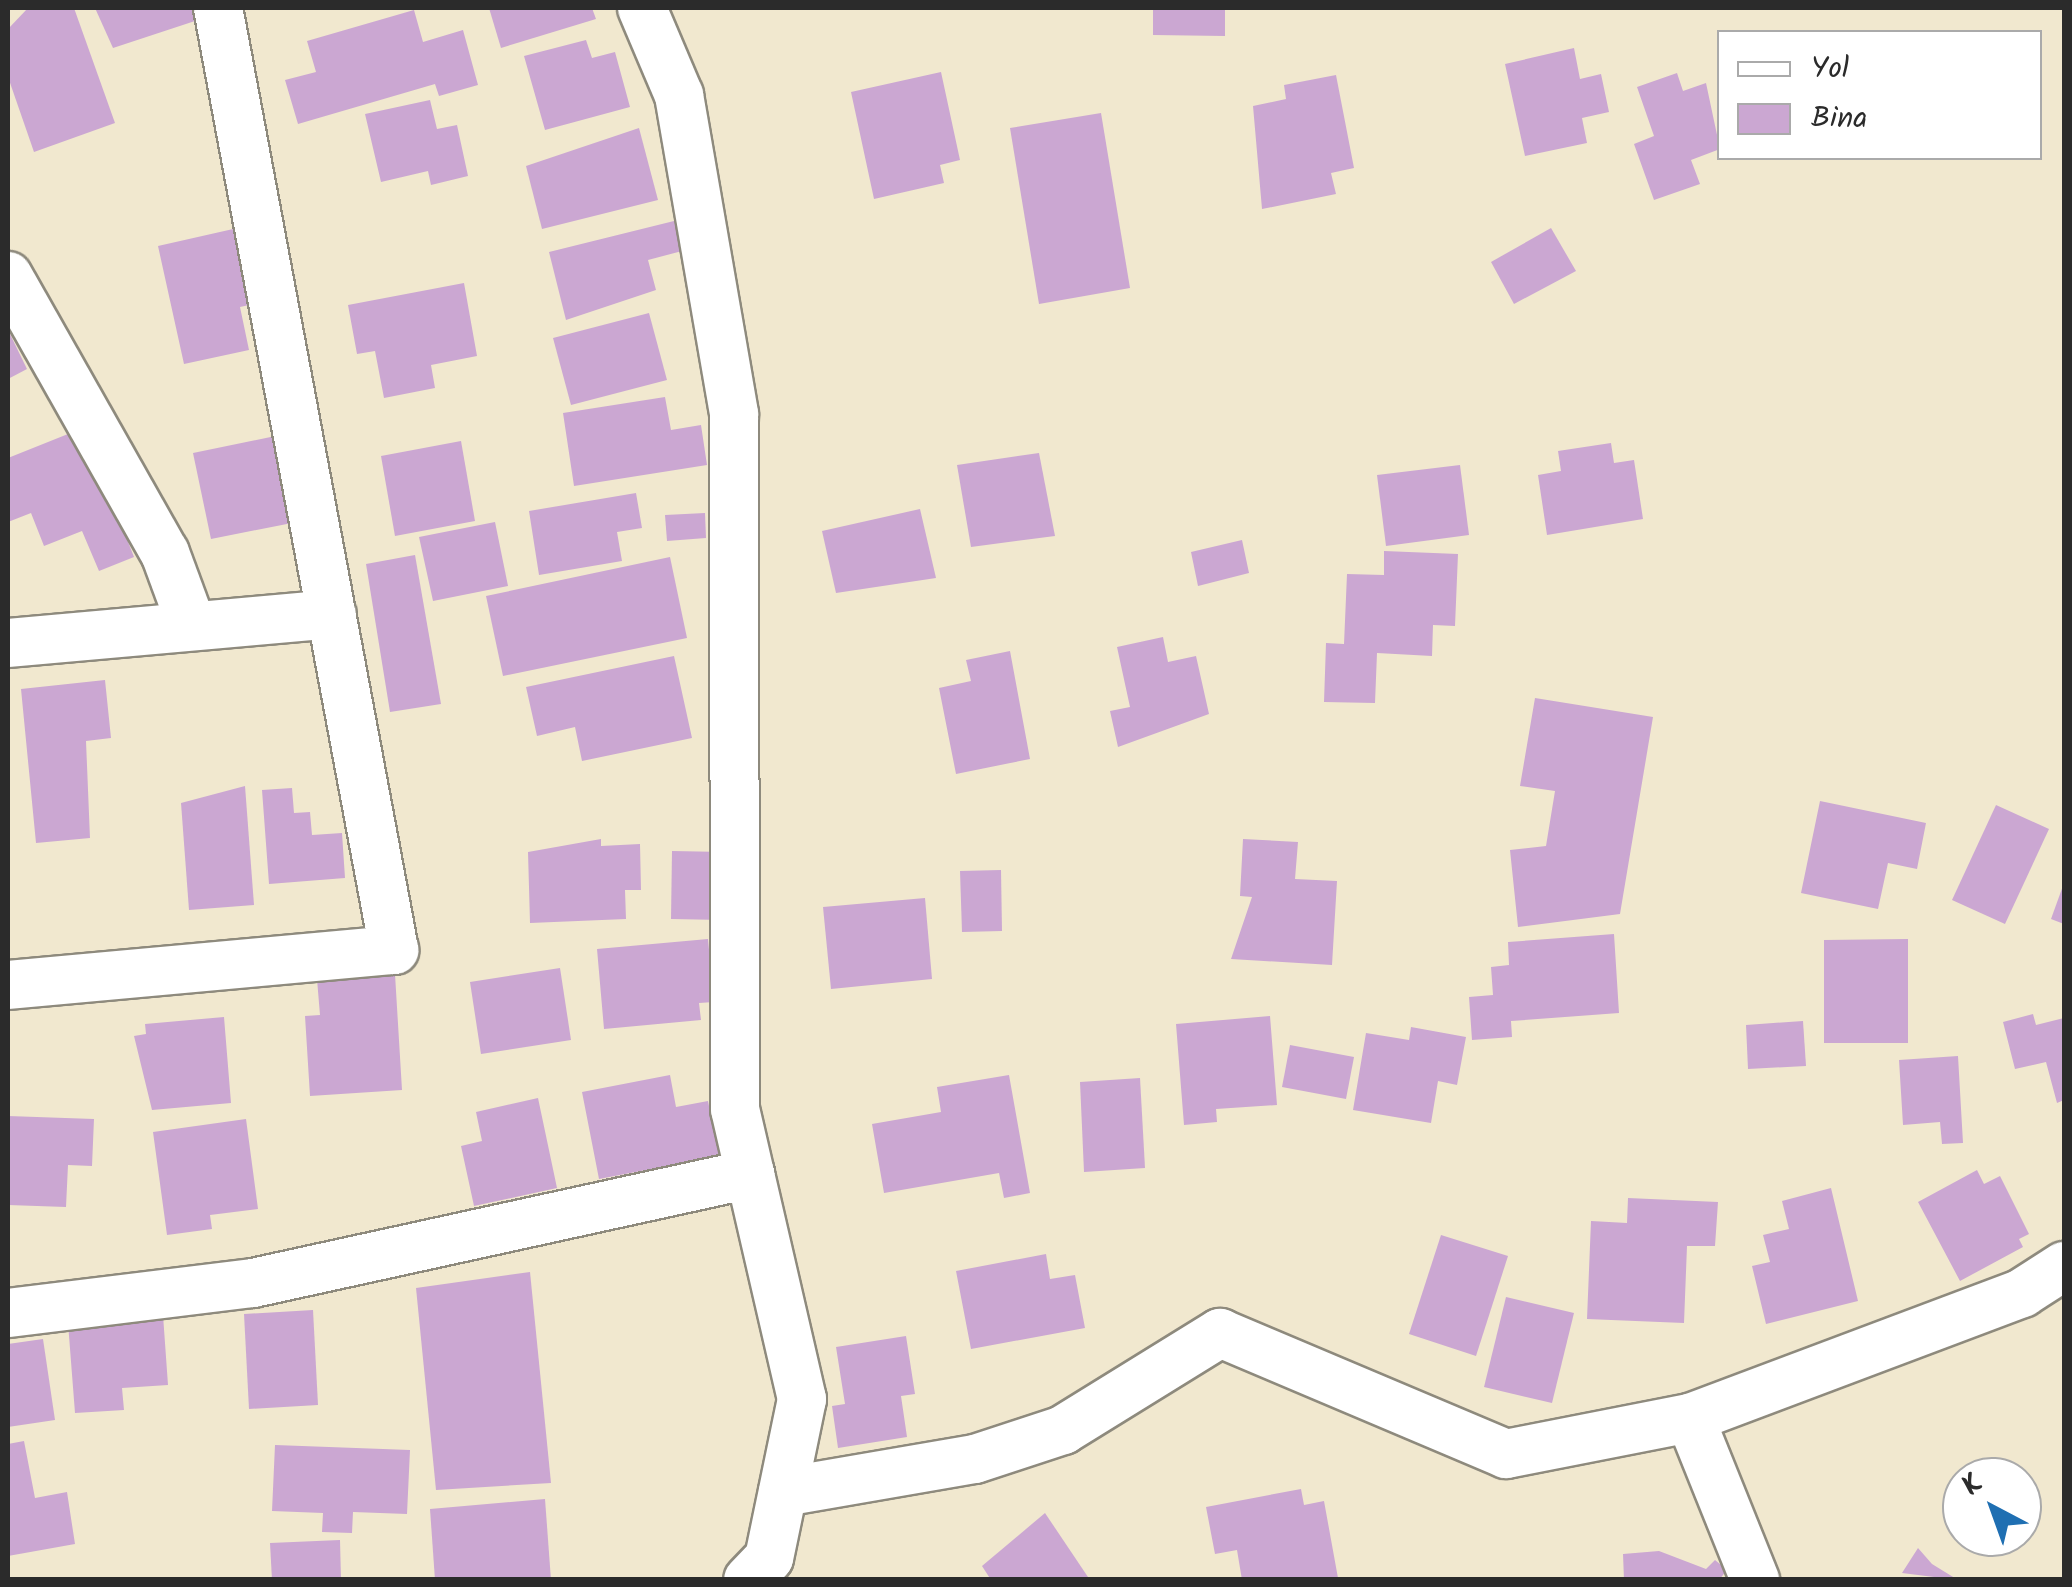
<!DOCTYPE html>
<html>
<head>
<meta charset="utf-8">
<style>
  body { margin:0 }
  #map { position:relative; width:2072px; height:1587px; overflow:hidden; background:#f1e8cf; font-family:Kalam,sans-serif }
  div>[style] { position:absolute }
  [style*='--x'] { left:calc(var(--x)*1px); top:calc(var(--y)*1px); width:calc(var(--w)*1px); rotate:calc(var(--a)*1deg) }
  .building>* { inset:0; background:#cba7d2 }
  .roads { filter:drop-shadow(2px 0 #8e8a7d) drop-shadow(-2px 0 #8e8a7d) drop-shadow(0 2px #8e8a7d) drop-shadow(0 -2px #8e8a7d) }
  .minor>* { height:48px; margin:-24px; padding:0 24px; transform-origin:24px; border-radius:24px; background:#fff }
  span { translate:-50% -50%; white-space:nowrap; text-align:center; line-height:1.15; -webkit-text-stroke:8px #fff; paint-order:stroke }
  .frame { position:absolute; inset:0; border:10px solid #2b2b2b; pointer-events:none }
  .legend { position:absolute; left:1717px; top:30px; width:325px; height:130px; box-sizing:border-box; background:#fff; border:2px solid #aaa; margin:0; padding:12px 18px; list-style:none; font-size:30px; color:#2b2b2b }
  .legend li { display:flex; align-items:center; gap:20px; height:50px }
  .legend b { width:50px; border:2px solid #aaa }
  .north { position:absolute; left:1942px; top:1457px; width:100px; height:100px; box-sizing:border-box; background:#fff; border:2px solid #aaa; border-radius:50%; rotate:319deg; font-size:28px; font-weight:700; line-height:40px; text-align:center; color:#2b2b2b }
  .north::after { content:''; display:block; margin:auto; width:35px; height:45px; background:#1f6fb2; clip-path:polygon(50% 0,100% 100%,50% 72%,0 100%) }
</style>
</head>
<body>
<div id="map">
  <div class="building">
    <i style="clip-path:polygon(28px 8px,74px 8px,115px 123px,34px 152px,8px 77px,8px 29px)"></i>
    <i style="clip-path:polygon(95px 8px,193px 8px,198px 20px,113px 48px)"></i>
    <i style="clip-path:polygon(489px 8px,592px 8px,596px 19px,501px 48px)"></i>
    <i style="clip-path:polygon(1153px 8px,1225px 8px,1225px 36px,1153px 35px)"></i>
    <i style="clip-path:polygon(414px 10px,423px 42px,463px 30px,478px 85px,439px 96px,435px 84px,298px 124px,285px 80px,316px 72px,307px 41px)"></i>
    <i style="clip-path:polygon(586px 40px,592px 58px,615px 52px,630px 107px,545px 130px,524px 56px)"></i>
    <i style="clip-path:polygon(1574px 48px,1580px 79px,1601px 74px,1609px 112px,1582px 118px,1587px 143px,1525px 156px,1505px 64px)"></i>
    <i style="clip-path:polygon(941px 72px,960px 160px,940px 165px,944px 183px,874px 199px,851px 92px)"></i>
    <i style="clip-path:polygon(1677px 73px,1683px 91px,1706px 83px,1720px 149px,1691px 160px,1700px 184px,1654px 200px,1634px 144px,1654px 136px,1637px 87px)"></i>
    <i style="clip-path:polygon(1336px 75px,1354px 168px,1331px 173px,1336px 194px,1262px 209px,1253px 106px,1286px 99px,1284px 85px)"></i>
    <i style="clip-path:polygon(430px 100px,437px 129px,457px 125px,468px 176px,431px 185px,428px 171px,381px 182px,365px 114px)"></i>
    <i style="clip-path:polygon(1101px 113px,1130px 288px,1039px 304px,1010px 128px)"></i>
    <i style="clip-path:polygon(639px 128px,658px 200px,542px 229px,526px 166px)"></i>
    <i style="clip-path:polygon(674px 221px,682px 251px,648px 260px,656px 290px,566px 320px,549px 252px)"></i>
    <i style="clip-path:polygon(242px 227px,258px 303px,240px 307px,249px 350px,184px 364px,158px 246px)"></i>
    <i style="clip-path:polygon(1551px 228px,1576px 271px,1514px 304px,1491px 262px)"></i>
    <i style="clip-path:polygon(464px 283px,477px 356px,431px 365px,435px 388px,384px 398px,375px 351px,357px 354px,348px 305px)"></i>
    <i style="clip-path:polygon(649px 313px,667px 380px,571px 405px,553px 338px)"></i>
    <i style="clip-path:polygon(8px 330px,27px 369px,8px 379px)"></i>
    <i style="clip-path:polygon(665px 397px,671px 430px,701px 425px,707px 465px,574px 486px,563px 413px)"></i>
    <i style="clip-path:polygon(83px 428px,134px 557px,99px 571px,82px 531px,44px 546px,31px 513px,8px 522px,8px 458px)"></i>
    <i style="clip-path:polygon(285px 434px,302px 521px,211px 539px,193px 453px)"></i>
    <i style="clip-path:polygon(461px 441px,475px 521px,395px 536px,381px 456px)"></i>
    <i style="clip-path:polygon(1611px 443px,1614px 463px,1634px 460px,1643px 519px,1547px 535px,1538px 475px,1561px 471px,1558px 451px)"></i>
    <i style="clip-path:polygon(1039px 453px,1055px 536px,971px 547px,957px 465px)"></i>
    <i style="clip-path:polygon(1460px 465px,1469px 535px,1386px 546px,1377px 475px)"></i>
    <i style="clip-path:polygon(636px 493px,642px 528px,617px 532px,622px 561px,539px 575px,529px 511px)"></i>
    <i style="clip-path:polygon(920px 509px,936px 578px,836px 593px,822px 531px)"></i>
    <i style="clip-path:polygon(705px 513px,706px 538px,667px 541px,665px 515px)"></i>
    <i style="clip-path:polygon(495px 522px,508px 586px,433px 601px,419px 537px)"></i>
    <i style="clip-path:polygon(1242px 540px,1249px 573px,1198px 586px,1191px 552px)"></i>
    <i style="clip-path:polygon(1384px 551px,1458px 554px,1455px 626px,1433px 625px,1432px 656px,1377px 653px,1375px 703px,1324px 702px,1326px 643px,1344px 644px,1347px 574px,1384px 575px)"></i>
    <i style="clip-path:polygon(415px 555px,441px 704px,390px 712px,366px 564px)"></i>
    <i style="clip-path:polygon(670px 557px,687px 638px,503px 676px,486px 596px)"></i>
    <i style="clip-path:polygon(1163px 637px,1168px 662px,1196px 656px,1209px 714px,1118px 747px,1110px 711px,1130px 707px,1117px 647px)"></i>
    <i style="clip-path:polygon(1010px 651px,1030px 759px,956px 774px,939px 688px,971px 681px,966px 660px)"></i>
    <i style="clip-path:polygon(674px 656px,692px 738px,582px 761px,575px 727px,537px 736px,526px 687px)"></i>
    <i style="clip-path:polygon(105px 680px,111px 738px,86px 741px,90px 838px,36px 843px,21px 689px)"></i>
    <i style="clip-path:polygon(1535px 698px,1653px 717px,1620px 914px,1518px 927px,1510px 850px,1546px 846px,1555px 791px,1520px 786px)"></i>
    <i style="clip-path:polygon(245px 786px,254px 905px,189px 910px,181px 803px)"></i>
    <i style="clip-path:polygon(292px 788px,294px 813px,310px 812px,312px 835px,342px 833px,345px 878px,269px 884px,262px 790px)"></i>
    <i style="clip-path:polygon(1820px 801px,1926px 823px,1917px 869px,1888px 863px,1878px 909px,1801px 893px)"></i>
    <i style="clip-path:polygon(1996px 805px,2049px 829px,2005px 924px,1952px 900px)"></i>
    <i style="clip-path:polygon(601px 839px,601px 846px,640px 844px,641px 890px,625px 890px,626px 919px,530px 923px,528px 852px)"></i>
    <i style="clip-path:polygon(1243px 839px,1298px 842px,1295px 879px,1337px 881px,1332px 965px,1231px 959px,1252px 897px,1240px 896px)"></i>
    <i style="clip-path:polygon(672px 851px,725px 852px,723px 920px,671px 919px)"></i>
    <i style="clip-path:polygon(1001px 870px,1002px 931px,962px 932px,960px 871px)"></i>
    <i style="clip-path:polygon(2064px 883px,2064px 924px,2051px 919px)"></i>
    <i style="clip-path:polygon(925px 898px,932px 979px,831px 989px,823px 907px)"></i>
    <i style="clip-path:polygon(1614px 934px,1619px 1013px,1511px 1021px,1512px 1037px,1472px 1040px,1469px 997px,1493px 995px,1491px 967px,1509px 965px,1508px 942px)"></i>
    <i style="clip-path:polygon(708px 939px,714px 1002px,699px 1003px,701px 1020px,604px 1029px,597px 949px)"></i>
    <i style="clip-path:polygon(1908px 939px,1908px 1043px,1824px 1043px,1824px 940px)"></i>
    <i style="clip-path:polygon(560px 968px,571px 1040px,481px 1054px,470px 982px)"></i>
    <i style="clip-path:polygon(395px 974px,402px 1090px,310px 1096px,305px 1016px,320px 1015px,317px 979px)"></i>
    <i style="clip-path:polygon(2033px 1014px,2036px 1025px,2064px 1018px,2064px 1100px,2057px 1103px,2046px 1062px,2015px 1069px,2003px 1022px)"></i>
    <i style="clip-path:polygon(1270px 1016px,1277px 1105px,1216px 1109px,1217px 1122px,1184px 1125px,1176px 1024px)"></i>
    <i style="clip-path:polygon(224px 1017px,231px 1103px,152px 1110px,134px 1036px,146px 1034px,145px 1024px)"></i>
    <i style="clip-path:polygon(1803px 1021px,1806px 1066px,1748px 1069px,1746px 1025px)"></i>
    <i style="clip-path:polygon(1411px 1027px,1466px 1037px,1457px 1085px,1438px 1081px,1431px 1123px,1353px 1110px,1366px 1033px,1409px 1040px)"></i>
    <i style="clip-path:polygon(1290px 1045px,1354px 1057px,1346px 1099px,1282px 1087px)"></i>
    <i style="clip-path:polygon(1958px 1056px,1963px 1143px,1942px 1144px,1940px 1122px,1903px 1125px,1899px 1060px)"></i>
    <i style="clip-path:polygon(670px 1075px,676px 1107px,708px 1101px,719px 1156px,599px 1179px,582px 1092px)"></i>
    <i style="clip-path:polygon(1009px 1075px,1030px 1193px,1004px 1198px,999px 1173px,884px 1193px,872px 1124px,941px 1112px,937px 1087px)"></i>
    <i style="clip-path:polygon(1140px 1078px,1145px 1168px,1084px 1172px,1080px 1082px)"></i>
    <i style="clip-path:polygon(538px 1098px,557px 1188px,474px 1206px,461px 1146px,482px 1141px,476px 1112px)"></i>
    <i style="clip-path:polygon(8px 1116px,94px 1119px,92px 1166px,68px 1165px,66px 1207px,8px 1205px)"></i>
    <i style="clip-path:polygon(246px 1119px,258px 1209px,210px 1215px,212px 1229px,167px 1235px,153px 1132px)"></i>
    <i style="clip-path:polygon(1977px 1170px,1984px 1184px,2000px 1176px,2029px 1234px,2019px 1239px,2023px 1247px,1960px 1281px,1918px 1202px)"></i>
    <i style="clip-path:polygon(1831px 1188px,1858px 1301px,1766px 1324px,1752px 1266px,1770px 1262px,1763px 1235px,1789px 1229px,1782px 1201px)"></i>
    <i style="clip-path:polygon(1628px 1198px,1718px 1202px,1715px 1246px,1687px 1246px,1684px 1323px,1587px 1319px,1591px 1221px,1627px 1223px)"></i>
    <i style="clip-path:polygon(1441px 1235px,1508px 1256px,1476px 1356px,1409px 1334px)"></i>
    <i style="clip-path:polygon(1046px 1254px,1050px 1279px,1075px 1275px,1085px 1328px,971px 1349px,956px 1271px)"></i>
    <i style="clip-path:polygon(530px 1272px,551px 1483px,436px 1490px,416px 1288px)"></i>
    <i style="clip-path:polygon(1506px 1297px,1574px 1313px,1552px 1403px,1484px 1387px)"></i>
    <i style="clip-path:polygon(313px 1310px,318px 1405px,249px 1409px,244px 1314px)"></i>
    <i style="clip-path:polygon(163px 1315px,168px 1385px,122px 1388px,124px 1410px,75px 1413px,68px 1323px)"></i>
    <i style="clip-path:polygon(906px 1336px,915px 1394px,901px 1396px,907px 1437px,838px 1448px,832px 1406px,845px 1404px,836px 1347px)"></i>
    <i style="clip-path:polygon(43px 1339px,55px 1420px,8px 1427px,8px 1344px)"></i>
    <i style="clip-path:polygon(24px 1441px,35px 1498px,67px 1492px,75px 1544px,8px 1556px,8px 1444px)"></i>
    <i style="clip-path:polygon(275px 1445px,410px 1450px,407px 1514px,353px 1512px,352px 1533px,322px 1532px,323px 1513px,272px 1511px)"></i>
    <i style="clip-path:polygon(1301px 1489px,1304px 1505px,1324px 1501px,1338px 1578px,1242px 1580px,1237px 1550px,1215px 1554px,1206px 1507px)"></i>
    <i style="clip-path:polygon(545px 1499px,551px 1580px,435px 1580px,430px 1509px)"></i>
    <i style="clip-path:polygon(1045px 1513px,1090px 1580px,991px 1580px,982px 1566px)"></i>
    <i style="clip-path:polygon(340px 1540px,341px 1580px,272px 1580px,270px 1543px)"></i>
    <i style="clip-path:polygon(1918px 1548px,1932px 1564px,1958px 1580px,1902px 1573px)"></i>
    <i style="clip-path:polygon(1659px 1551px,1706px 1569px,1715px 1560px,1727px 1570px,1719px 1580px,1624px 1580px,1623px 1554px)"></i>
  </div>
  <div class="roads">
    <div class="minor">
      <i style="--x:642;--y:8;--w:95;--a:67"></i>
      <i style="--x:679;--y:95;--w:324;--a:80.2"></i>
      <i style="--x:734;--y:414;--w:695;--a:89.92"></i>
      <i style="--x:735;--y:1109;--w:298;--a:77"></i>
      <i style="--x:802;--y:1399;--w:162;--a:101.7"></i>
      <i style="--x:769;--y:1558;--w:30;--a:134"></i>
      <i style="--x:8;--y:276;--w:318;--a:60.5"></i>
      <i style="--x:165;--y:553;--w:72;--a:69.8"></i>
      <i style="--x:8;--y:643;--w:325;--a:-5.1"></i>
      <i style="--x:8;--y:985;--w:388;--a:-5.2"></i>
      <i style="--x:394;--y:950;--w:958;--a:-100.58"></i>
      <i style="--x:8;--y:1313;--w:247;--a:-7"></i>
      <i style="--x:253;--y:1283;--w:509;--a:-12.37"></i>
      <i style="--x:1690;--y:1418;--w:175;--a:68.1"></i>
      <i style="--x:783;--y:1492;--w:195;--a:-9.8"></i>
      <i style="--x:975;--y:1459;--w:93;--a:-18.2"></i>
      <i style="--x:1063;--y:1430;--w:185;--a:-31.7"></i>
      <i style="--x:1220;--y:1333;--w:311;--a:22.9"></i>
      <i style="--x:1506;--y:1454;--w:187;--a:-11.1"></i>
      <i style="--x:1690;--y:1418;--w:355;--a:-20.6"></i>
      <i style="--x:2022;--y:1293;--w:50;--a:-32.7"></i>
    </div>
  </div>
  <div class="frame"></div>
  <ul class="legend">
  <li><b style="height:12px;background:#fff"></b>Yol</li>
  <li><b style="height:28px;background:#cba7d2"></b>Bina</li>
  </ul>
  <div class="north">K</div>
</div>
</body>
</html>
